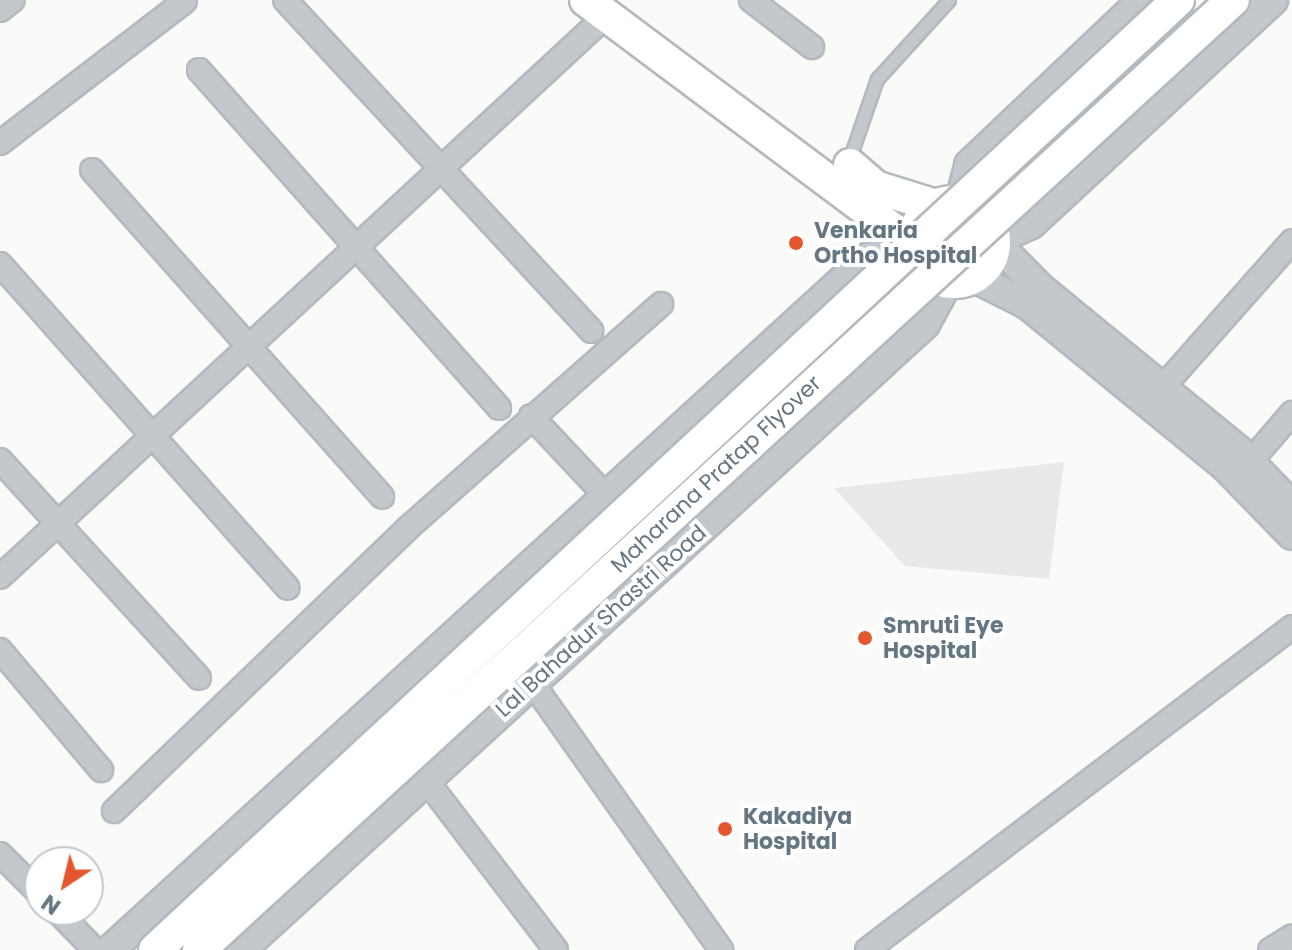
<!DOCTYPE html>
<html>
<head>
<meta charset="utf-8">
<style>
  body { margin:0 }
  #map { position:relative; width:1292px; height:950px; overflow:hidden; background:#fafaf8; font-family:Poppins,sans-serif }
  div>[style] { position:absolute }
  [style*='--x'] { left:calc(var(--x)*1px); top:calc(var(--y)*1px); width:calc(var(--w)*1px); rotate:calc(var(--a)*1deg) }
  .built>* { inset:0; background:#e8e9e9 }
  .roads { filter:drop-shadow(2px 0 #b3babf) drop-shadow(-2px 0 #b3babf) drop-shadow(0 2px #b3babf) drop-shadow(0 -2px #b3babf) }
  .service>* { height:11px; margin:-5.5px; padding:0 5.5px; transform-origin:5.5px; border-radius:5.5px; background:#c3c8cc }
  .minor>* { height:22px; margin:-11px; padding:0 11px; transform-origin:11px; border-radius:11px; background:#c3c8cc }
  .tertiary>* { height:28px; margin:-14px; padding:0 14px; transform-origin:14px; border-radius:14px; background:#c3c8cc }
  .secondary>* { height:32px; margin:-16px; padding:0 16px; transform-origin:16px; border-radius:16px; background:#fff }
  .secondary>.ring { margin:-16px; padding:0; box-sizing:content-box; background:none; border:32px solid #fff; border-radius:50% }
  .bridges { filter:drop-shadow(2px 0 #b3babf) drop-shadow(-2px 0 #b3babf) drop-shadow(0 2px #b3babf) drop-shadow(0 -2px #b3babf) }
  .secondary-bridge>* { height:32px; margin:-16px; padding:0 16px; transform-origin:16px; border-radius:16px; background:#fff }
  .dots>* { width:22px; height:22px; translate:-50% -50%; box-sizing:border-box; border:4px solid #fff; border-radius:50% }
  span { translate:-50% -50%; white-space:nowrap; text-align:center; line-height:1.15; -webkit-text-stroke:8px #fff; paint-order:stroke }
  .poi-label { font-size:22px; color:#657683; font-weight:700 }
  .left { translate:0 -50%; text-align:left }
  .street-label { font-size:22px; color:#657683 }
  .north { position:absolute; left:24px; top:846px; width:80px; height:80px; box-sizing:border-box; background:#fff; border:2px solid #c1c8cd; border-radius:50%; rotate:215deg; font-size:22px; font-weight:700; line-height:32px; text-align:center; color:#657683 }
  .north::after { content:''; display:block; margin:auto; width:28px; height:36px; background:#e4572e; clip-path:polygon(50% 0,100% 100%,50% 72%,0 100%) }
</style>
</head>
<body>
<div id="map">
  <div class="built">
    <i style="clip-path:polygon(1064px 462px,1049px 579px,905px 566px,834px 488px)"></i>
  </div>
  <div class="roads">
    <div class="service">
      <i style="--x:848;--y:163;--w:89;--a:-71"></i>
      <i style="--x:877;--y:79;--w:107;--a:-47.7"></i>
    </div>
    <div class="minor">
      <i style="--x:285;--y:0;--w:451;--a:47.2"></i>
      <i style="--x:751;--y:0;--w:77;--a:37.6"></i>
      <i style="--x:0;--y:10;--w:16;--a:-38"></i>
      <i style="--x:199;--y:70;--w:452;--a:48.4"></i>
      <i style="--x:0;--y:143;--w:233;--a:-37.5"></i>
      <i style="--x:92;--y:170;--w:437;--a:48.4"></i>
      <i style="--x:0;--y:264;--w:433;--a:48.4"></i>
      <i style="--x:1162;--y:388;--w:196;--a:-48.5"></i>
      <i style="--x:531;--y:416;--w:108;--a:46.9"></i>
      <i style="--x:0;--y:460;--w:295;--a:47.6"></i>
      <i style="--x:1250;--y:462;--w:65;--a:-49.4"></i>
      <i style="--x:0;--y:577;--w:827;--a:-42.8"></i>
      <i style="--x:0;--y:650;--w:157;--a:49.9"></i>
      <i style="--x:533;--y:684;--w:326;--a:54.7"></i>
      <i style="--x:426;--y:780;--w:214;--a:52.6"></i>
      <i style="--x:114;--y:811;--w:408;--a:-43.9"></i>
      <i style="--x:408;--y:528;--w:338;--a:-41.5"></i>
      <i style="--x:0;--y:854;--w:57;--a:45"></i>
      <i style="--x:56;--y:910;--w:56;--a:45.7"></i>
      <i style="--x:867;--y:950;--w:534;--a:-37.23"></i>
      <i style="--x:1270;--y:950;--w:26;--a:-32"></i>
    </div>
    <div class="tertiary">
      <i style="--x:1273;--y:0;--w:330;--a:137.2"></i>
      <i style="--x:1031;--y:224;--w:41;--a:155.3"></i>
      <i style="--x:994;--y:241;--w:66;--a:45.6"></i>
      <i style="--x:1040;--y:288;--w:257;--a:39.3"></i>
      <i style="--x:1239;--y:451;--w:76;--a:46.1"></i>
      <i style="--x:960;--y:202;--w:38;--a:-76"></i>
      <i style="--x:969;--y:165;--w:240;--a:-43.5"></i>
      <i style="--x:973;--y:277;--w:60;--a:26.6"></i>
      <i style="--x:1027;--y:304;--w:256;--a:39.3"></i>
      <i style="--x:1225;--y:466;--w:96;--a:45.8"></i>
      <i style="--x:110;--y:950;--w:1026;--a:-42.43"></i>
      <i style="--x:867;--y:258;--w:49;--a:-15.5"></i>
      <i style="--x:241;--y:950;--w:927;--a:-42.46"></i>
      <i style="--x:925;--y:324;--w:48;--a:-61.3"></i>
    </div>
    <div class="secondary">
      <i style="--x:586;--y:0;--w:409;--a:36.8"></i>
      <i style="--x:850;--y:165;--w:33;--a:41"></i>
      <i style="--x:875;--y:187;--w:64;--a:17.3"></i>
      <i class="ring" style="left:914px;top:202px;width:48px;height:48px"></i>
    </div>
  </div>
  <div class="bridges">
    <div class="secondary-bridge">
      <i style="--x:155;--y:950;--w:1396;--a:-42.88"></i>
      <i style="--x:199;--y:950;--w:1404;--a:-42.58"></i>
    </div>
  </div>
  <div class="dots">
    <i style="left:796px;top:243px;background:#e4572e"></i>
    <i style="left:865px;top:638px;background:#e4572e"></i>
    <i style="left:725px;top:829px;background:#e4572e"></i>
  </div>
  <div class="poi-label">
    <span class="left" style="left:814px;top:243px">Venkaria<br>Ortho Hospital</span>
    <span class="left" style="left:883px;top:638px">Smruti Eye<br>Hospital</span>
    <span class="left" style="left:743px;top:829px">Kakadiya<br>Hospital</span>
  </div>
  <div class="street-label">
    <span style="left:716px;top:474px;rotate:-43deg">Maharana Pratap Flyover</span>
    <span style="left:601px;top:621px;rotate:-42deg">Lal Bahadur Shastri Road</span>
  </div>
  <div class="north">N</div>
</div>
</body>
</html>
